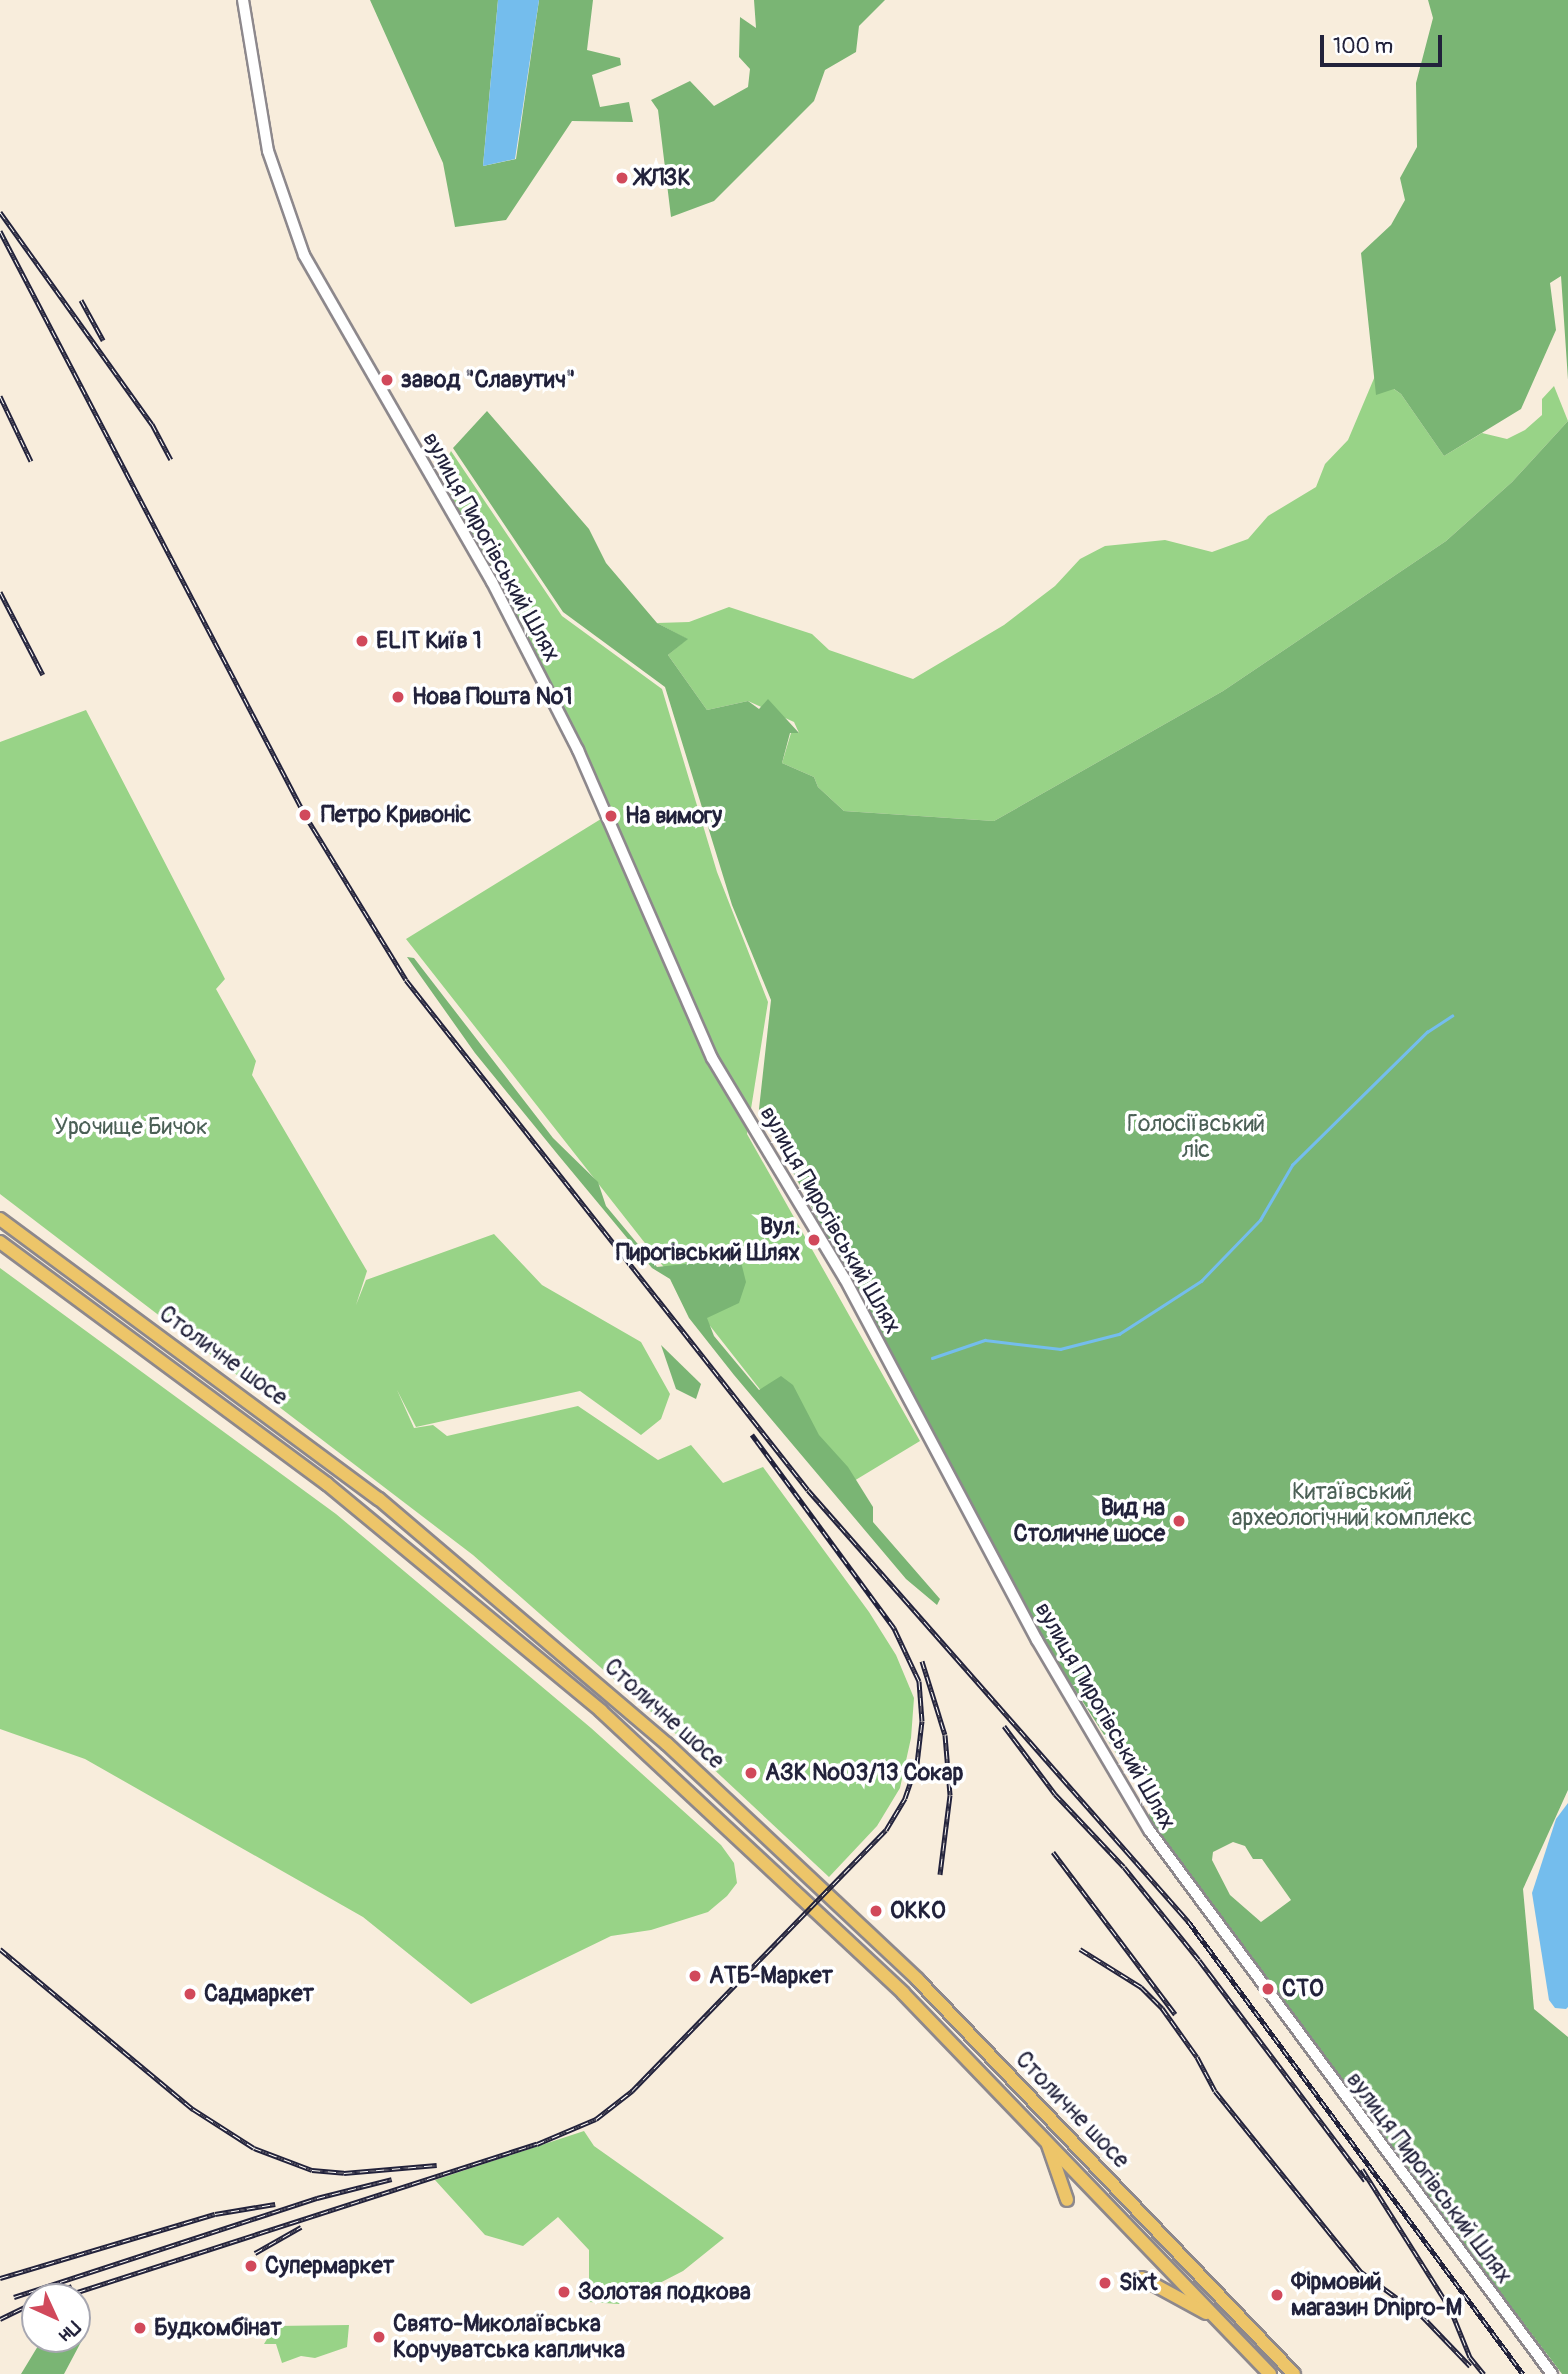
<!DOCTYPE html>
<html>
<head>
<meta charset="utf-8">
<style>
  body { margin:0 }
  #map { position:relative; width:1568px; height:2374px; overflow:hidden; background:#f8eddc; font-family:Pangolin,sans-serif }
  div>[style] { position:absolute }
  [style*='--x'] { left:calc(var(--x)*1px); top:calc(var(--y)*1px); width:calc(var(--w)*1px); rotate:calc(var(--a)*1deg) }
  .green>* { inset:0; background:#98d387 }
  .forest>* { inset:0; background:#7ab574 }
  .water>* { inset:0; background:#74bded }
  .stream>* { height:2.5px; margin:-1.25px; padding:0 1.25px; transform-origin:1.25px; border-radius:1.25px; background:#74bded }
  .roads { filter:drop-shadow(2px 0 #8d888c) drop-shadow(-2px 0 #8d888c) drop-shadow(0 2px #8d888c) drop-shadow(0 -2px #8d888c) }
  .tertiary>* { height:10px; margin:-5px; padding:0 5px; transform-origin:5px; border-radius:5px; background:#fff }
  .trunk>* { height:12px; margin:-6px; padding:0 6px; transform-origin:6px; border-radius:6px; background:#edc569 }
  .rail>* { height:5px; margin-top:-2.5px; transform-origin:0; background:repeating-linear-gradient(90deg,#fff 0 8px,#22223b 0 16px); box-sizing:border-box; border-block:2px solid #22223b }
  .dots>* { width:19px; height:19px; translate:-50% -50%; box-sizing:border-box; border:4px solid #fff; border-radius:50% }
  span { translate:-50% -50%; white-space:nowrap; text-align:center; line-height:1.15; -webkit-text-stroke:7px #fff; paint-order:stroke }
  .poi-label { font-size:23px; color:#22223b; font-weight:700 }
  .left { translate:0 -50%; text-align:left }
  .right { translate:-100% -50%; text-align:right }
  .street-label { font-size:23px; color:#22223b }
  .park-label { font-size:23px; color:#4b6056 }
  .north { position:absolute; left:21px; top:2283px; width:70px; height:70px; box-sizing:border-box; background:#fff; border:2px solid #a7a7b1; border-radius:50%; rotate:135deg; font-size:19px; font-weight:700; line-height:28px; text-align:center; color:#22223b }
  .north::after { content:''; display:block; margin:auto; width:24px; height:32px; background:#d1495b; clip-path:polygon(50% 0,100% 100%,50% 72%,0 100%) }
  .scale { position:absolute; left:1320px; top:35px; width:122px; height:32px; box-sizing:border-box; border:4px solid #22223b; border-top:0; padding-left:9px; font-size:21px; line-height:24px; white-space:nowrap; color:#22223b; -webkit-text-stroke:5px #fff; paint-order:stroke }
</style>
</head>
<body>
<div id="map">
  <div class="green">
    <i style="clip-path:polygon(1375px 376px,1401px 394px,1444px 456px,1482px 433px,1507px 439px,1525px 430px,1542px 415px,1542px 399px,1554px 386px,1568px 421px,1512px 482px,1446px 541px,1223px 691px,994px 821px,844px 811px,818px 787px,814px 777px,782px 763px,791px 733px,799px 733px,794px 722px,748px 701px,707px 710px,668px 655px,687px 639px,657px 623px,689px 622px,729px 607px,812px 634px,829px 650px,913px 679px,1004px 625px,1055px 586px,1080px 559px,1105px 546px,1165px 540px,1212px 552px,1248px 539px,1268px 516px,1316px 487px,1325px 464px,1348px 440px)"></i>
    <i style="clip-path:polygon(451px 451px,562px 616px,662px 689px,717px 872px,768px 1002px,747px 1134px,920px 1441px,839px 1490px,406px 939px,609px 814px,440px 473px)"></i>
    <i style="clip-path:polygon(86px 710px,225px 979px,216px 989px,256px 1061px,252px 1075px,367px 1271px,356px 1305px,366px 1280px,494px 1234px,542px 1285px,641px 1342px,670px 1394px,661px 1419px,641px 1435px,580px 1391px,416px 1427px,397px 1390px,414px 1428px,433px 1425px,447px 1436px,578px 1406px,658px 1460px,691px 1445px,723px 1483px,763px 1467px,869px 1612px,896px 1655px,914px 1698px,911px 1738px,900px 1788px,877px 1826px,829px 1877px,676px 1734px,473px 1555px,0 1194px,0 742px)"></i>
    <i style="clip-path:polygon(0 1268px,336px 1514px,591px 1728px,721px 1845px,734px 1863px,737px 1883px,727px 1896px,708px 1912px,651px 1930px,611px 1936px,471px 2004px,363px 1917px,85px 1759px,0 1729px)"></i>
    <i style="clip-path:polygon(584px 2131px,594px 2146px,724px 2238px,683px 2271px,619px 2304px,589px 2302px,589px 2250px,558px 2217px,523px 2246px,485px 2235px,435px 2180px)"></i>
    <i style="clip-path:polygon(349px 2325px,347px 2347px,315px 2358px,301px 2356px,282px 2363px,276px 2344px,264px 2344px,275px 2326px)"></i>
  </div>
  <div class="forest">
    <i style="clip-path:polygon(370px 0,498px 0,483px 166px,516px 159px,539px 0,593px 0,587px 50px,620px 58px,621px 65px,592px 75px,600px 107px,629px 102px,633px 122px,572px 121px,506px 220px,455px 227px,443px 163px)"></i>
    <i style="clip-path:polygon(754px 0,885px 0,859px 26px,856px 52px,825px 70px,814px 101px,714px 201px,671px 217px,658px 110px,651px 100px,690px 81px,714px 106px,748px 87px,750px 69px,739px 57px,740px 17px,756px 28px)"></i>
    <i style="clip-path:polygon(1428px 0,1568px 0,1568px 380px,1561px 276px,1550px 283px,1556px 330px,1521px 409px,1444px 456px,1401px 394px,1394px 389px,1376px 395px,1361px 253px,1391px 225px,1405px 200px,1400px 178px,1417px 147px,1416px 83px,1433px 18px)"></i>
    <i style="clip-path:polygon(evenodd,487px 411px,589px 529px,606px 563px,657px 623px,688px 639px,668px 655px,707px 710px,748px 701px,759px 709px,768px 699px,799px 733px,790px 733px,782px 763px,814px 777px,818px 787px,844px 811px,994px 821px,1223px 691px,1446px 541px,1512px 482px,1568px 421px,1568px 1790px,1523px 1889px,1534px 2009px,1568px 2037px,1568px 2374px,1562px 2374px,1164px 1847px,1149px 1815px,1159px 1795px,1149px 1775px,1130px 1775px,1043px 1640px,759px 1109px,771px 1000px,732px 905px,665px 687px,563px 612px,453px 448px,487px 411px,1233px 1842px,1245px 1846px,1253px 1859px,1262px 1859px,1291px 1900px,1261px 1922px,1230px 1895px,1212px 1860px,1213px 1852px,1233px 1842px)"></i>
    <i style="clip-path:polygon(407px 957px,414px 958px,553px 1138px,598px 1182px,606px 1206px,657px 1267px,740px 1258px,746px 1282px,739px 1303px,707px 1318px,714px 1336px,759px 1390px,781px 1376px,793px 1385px,819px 1435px,848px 1467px,873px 1507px,873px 1522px,940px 1599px,937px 1605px,906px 1579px,734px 1375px,689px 1318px,670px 1279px,652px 1268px,559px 1156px,475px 1053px)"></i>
    <i style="clip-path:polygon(661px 1345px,701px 1384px,696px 1399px,676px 1389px)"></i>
    <i style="clip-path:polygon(89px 2327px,64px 2374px,21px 2374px,41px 2341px,77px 2339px,77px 2331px)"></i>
  </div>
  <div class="water">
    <i style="clip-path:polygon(498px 0,539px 0,515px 159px,483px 166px)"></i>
    <i style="clip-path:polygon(1568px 1803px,1568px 2007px,1566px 2009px,1555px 2008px,1549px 2000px,1532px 1893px,1556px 1819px)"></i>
  </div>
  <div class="stream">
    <i style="--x:932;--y:1358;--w:56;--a:-18.8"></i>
    <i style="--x:985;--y:1340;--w:76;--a:6.8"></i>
    <i style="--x:1060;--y:1349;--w:61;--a:-14.3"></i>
    <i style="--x:1119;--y:1334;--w:98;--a:-32.9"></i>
    <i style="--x:1201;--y:1281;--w:85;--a:-46"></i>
    <i style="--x:1260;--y:1220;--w:64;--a:-59.8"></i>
    <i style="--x:1292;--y:1165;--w:190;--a:-44.6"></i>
    <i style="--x:1427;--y:1032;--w:30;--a:-33"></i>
  </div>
  <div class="roads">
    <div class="tertiary">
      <i style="--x:243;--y:0;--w:153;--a:80.6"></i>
      <i style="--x:268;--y:151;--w:110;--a:70.9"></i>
      <i style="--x:304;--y:255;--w:377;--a:60.1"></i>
      <i style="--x:492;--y:582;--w:189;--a:62.9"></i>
      <i style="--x:578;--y:750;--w:336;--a:66.5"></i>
      <i style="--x:712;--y:1058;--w:258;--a:59"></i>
      <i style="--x:845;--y:1279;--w:409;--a:62"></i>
      <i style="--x:1037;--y:1640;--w:221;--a:59.5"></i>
      <i style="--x:1149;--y:1830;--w:677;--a:53.47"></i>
    </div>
    <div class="trunk">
      <i style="--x:0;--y:1219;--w:471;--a:36.5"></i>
      <i style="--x:379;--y:1499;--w:378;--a:40.4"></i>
      <i style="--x:667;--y:1744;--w:343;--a:43.2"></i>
      <i style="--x:917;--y:1979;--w:546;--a:46.34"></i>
      <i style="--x:0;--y:1242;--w:407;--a:36.5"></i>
      <i style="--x:327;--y:1484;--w:356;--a:39.6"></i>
      <i style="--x:601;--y:1711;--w:413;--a:43"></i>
      <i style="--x:903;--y:1993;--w:529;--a:46.07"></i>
      <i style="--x:1048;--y:2145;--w:58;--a:70.9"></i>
      <i style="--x:1142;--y:2278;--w:73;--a:28.7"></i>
    </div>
  </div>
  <div class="rail">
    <i style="--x:0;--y:212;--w:261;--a:54.4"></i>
    <i style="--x:152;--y:424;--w:40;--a:62"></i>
    <i style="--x:0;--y:231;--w:659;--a:62.42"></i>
    <i style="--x:305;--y:815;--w:193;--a:58.5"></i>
    <i style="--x:406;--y:980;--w:649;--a:51.75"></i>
    <i style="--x:808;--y:1490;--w:575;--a:48.6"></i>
    <i style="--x:1188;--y:1921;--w:563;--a:53.52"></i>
    <i style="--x:81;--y:300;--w:46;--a:61.2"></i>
    <i style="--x:0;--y:396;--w:72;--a:64.5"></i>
    <i style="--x:0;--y:592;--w:93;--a:62.6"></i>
    <i style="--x:922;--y:1661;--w:77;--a:72.7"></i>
    <i style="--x:945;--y:1735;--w:60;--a:85.2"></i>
    <i style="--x:950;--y:1795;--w:80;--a:97.2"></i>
    <i style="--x:1004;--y:1726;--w:85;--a:53.1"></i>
    <i style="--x:1055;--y:1794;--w:100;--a:46.6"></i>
    <i style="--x:1124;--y:1867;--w:119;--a:51.1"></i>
    <i style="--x:1199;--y:1960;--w:276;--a:53"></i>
    <i style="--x:1053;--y:1852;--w:203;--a:53"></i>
    <i style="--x:0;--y:1949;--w:251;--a:39.7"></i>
    <i style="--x:193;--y:2109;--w:72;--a:32.6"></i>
    <i style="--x:254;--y:2148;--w:62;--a:20.8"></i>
    <i style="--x:312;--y:2170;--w:32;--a:5"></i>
    <i style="--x:344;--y:2173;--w:93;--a:-4.9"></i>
    <i style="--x:1080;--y:1949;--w:72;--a:31.9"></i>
    <i style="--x:1141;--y:1987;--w:30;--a:45"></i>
    <i style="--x:1162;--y:2008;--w:60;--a:54.5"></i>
    <i style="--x:1197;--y:2057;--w:38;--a:62"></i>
    <i style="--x:1215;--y:2091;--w:231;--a:51.1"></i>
    <i style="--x:1360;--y:2271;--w:78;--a:36.1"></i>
    <i style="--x:1423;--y:2317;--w:68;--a:46.2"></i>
    <i style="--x:1362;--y:2169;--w:165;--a:57.7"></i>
    <i style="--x:1450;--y:2308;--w:53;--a:67.8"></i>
    <i style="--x:1470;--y:2357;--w:22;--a:51"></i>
    <i style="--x:255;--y:2253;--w:53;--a:-29.5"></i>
    <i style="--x:0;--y:2278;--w:224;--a:-16.6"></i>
    <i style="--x:215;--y:2214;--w:61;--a:-9.5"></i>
    <i style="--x:14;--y:2297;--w:319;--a:-18.1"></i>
    <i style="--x:317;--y:2198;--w:77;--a:-14.2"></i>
    <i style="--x:46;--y:2297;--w:28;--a:-23"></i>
    <i style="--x:62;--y:2297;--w:499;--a:-17.9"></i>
    <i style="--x:537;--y:2144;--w:64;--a:-23"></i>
    <i style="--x:596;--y:2119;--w:46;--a:-37.9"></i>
    <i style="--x:632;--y:2091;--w:364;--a:-45.8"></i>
    <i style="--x:886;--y:1830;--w:37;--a:-59"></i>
    <i style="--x:905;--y:1798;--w:36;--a:-71"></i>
    <i style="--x:917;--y:1764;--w:43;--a:-83.4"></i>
    <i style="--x:922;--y:1721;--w:40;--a:-94.3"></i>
    <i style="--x:919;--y:1681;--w:59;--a:-115.3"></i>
    <i style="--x:894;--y:1628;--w:240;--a:-126.3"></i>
    <i style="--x:0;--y:2319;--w:39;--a:-26"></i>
  </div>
  <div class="dots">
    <i style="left:622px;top:178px;background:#d1495b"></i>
    <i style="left:387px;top:380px;background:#d1495b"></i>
    <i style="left:362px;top:641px;background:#d1495b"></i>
    <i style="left:398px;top:697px;background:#d1495b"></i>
    <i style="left:305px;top:815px;background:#d1495b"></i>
    <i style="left:611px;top:816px;background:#d1495b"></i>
    <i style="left:814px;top:1240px;background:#d1495b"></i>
    <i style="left:1179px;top:1521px;background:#d1495b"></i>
    <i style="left:751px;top:1773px;background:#d1495b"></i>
    <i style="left:876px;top:1911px;background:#d1495b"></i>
    <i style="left:695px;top:1976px;background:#d1495b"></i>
    <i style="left:1268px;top:1989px;background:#d1495b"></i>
    <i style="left:190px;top:1994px;background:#d1495b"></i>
    <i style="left:251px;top:2266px;background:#d1495b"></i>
    <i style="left:1105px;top:2283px;background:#d1495b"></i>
    <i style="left:564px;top:2292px;background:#d1495b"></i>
    <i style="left:1277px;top:2295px;background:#d1495b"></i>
    <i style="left:140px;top:2328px;background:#d1495b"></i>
    <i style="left:379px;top:2337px;background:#d1495b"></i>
  </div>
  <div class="poi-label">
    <span class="left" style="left:636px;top:178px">ЖЛЗК</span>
    <span class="left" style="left:401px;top:380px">завод "Славутич"</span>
    <span class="left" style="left:376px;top:641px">ELIT Київ 1</span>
    <span class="left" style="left:412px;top:697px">Нова Пошта №1</span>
    <span class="left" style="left:321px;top:815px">Петро Кривоніс</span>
    <span class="left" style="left:625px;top:816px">На вимогу</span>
    <span class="right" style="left:800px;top:1240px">Вул.<br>Пирогівський Шлях</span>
    <span class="right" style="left:1165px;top:1521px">Вид на<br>Столичне шосе</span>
    <span class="left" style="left:765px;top:1773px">АЗК №03/13 Сокар</span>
    <span class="left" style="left:890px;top:1911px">ОККО</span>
    <span class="left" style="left:709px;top:1976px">АТБ-Маркет</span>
    <span class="left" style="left:1282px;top:1989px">СТО</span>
    <span class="left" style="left:204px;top:1994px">Садмаркет</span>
    <span class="left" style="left:265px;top:2266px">Супермаркет</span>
    <span class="left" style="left:1291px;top:2295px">Фірмовий<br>магазин Dnipro-M</span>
    <span class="left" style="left:1119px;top:2283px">Sixt</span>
    <span class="left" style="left:578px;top:2292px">Золотая подкова</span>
    <span class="left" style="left:393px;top:2337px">Свято-Миколаївська<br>Корчуватська капличка</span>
    <span class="left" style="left:154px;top:2328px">Будкомбінат</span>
  </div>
  <div class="street-label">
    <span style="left:491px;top:547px;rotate:61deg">вулиця Пирогівський Шлях</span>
    <span style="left:830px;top:1220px;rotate:60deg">вулиця Пирогівський Шлях</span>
    <span style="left:223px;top:1356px;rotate:36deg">Столичне шосе</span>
    <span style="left:664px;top:1714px;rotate:42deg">Столичне шосе</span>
    <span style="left:1105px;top:1716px;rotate:60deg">вулиця Пирогівський Шлях</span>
    <span style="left:1072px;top:2110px;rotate:46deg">Столичне шосе</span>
    <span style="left:1429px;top:2178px;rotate:53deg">вулиця Пирогівський Шлях</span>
  </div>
  <div class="park-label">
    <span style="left:1196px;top:1137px">Голосіївський<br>ліс</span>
    <span style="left:131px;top:1127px">Урочище Бичок</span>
    <span style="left:1352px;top:1505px">Китаївський<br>археологічний комплекс</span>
  </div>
  <div class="north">Пн</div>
  <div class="scale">100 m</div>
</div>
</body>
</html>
